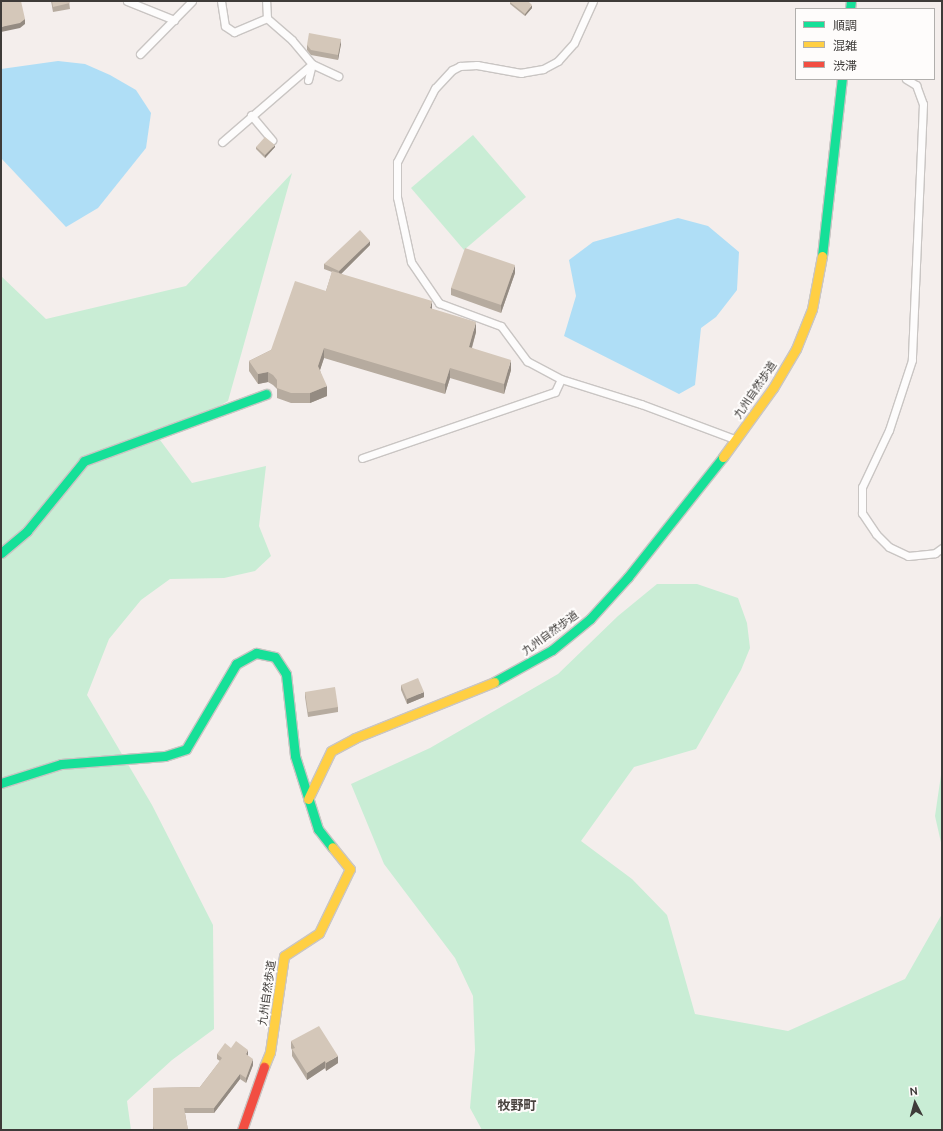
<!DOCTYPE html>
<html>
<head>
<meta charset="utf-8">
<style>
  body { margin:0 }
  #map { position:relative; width:943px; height:1131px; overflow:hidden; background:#f4eeec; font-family:Ubuntu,"Noto Sans JP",sans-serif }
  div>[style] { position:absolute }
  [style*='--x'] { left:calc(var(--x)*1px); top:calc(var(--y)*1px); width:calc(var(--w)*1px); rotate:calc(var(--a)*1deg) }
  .green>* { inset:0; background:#c9edd5 }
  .water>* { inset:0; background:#afdef6 }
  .roads { filter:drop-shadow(1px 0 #c9c5c3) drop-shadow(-1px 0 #c9c5c3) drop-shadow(0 1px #c9c5c3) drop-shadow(0 -1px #c9c5c3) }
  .lane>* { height:7px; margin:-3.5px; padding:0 3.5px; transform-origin:3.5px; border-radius:3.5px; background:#fdfcfc }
  .fast>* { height:9px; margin:-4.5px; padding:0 4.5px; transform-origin:4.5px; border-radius:4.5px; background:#16e098 }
  .slow>* { height:9px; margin:-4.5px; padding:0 4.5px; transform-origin:4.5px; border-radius:4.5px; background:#ffcf43 }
  .jam>* { height:9px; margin:-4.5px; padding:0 4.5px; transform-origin:4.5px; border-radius:4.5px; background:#f24e42 }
  .wall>* { inset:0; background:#b6ab9f }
  .shaded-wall>* { inset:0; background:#948b82 }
  .building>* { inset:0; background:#d4c7b9 }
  span { translate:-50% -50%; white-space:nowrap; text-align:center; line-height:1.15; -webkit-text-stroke:4px #fefcfb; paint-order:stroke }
  .street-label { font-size:11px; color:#3e3b39 }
  .quarter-label { font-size:13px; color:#49423e; font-weight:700 }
  .frame { position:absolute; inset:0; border:2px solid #3e3b39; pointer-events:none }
  .legend { position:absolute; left:795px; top:8px; width:140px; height:72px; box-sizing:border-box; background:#fefcfb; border:1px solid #b1afad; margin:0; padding:5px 7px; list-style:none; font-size:12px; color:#3e3b39 }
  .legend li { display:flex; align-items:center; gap:8px; height:20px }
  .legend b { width:20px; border:1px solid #b1afad }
  .north { position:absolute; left:895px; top:1083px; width:40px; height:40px; -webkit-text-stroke:3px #fefcfb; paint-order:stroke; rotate:354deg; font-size:11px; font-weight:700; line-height:16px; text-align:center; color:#3e3b39 }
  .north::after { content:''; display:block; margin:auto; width:14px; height:18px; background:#3e3b39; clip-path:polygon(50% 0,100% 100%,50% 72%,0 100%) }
</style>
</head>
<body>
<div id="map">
  <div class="green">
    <i style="clip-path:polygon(473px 135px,526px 197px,464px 250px,411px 188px)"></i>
    <i style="clip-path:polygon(292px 173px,228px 401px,160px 440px,192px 483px,266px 466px,259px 526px,271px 556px,255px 571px,224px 578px,170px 579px,141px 600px,109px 639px,87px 695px,152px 805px,213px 925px,214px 1029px,172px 1060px,127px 1101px,131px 1130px,1px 1130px,1px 276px,46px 319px,186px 286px)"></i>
    <i style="clip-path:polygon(657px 584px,697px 584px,738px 598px,747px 623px,750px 648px,741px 670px,696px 749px,634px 767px,581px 841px,632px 879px,667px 915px,695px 1014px,788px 1031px,905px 979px,942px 914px,942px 1130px,482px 1130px,470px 1108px,475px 1050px,473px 996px,455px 958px,384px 864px,351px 784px,430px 748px,558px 674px,618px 616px)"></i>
    <i style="clip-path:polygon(942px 768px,942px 847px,935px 816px)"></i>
  </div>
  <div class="water">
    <i style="clip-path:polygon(58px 61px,85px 64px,110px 75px,136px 90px,151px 113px,146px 148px,98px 208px,66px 227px,1px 158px,1px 69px)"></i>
    <i style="clip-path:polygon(678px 218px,708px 226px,739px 252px,737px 290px,716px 317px,701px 328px,695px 385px,679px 394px,564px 336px,576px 296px,569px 260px,593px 242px)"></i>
  </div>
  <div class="roads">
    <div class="lane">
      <i style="--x:127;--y:1;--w:51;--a:22"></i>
      <i style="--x:221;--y:1;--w:25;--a:81"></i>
      <i style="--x:225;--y:26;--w:11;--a:34"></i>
      <i style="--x:234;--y:32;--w:36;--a:-23"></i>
      <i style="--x:593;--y:1;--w:46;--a:114.3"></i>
      <i style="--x:574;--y:43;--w:24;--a:132"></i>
      <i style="--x:558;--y:61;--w:17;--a:152"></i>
      <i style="--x:543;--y:69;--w:22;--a:170"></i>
      <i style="--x:521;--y:73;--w:45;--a:-169.7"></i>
      <i style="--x:477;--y:65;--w:17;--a:177"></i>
      <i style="--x:460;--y:66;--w:9;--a:153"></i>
      <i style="--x:452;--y:70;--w:25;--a:133"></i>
      <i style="--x:435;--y:88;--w:83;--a:117.2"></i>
      <i style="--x:397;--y:162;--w:35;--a:90"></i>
      <i style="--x:397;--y:197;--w:66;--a:77.8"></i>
      <i style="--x:411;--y:262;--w:50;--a:55.7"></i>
      <i style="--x:439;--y:303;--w:66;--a:20.4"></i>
      <i style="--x:501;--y:326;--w:44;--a:53.4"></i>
      <i style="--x:527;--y:361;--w:38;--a:28"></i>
      <i style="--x:561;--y:379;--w:84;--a:17.4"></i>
      <i style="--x:641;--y:404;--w:99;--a:20.6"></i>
      <i style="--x:140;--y:54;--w:74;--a:-45.5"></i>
      <i style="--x:906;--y:79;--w:12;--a:31"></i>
      <i style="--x:916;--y:85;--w:20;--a:70"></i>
      <i style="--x:923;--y:104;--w:256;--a:92.5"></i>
      <i style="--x:912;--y:360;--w:74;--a:108.2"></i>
      <i style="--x:889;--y:430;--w:63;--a:115.3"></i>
      <i style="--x:862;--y:487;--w:26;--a:90"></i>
      <i style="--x:862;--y:513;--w:25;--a:56"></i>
      <i style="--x:876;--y:534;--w:18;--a:45"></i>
      <i style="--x:889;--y:547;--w:21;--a:25"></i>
      <i style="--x:908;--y:556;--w:27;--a:-6"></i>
      <i style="--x:935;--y:553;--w:9;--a:-36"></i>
      <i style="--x:308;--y:80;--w:16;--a:-76"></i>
      <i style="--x:312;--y:64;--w:29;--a:25"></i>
      <i style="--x:251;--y:115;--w:33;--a:50"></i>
      <i style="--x:222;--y:142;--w:119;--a:-40.9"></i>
      <i style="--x:312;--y:64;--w:31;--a:-130"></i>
      <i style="--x:292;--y:40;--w:33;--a:-139"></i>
      <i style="--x:267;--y:18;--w:17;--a:-93"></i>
      <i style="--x:362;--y:458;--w:204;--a:-18.9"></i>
      <i style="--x:555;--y:392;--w:14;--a:-65"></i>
    </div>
    <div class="fast">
      <i style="--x:850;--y:9;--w:8;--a:-83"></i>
      <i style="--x:822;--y:256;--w:178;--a:-83.6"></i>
      <i style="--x:1;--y:553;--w:34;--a:-40"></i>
      <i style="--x:27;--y:531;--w:90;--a:-50.8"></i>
      <i style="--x:84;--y:461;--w:194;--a:-20.2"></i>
      <i style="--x:494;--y:682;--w:66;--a:-28.9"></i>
      <i style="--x:552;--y:650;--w:49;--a:-39.2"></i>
      <i style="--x:590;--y:619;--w:57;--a:-47.9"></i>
      <i style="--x:628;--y:577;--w:153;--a:-51.6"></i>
      <i style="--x:1;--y:783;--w:63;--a:-17.6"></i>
      <i style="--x:61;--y:764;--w:104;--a:-4.4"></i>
      <i style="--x:165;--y:756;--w:22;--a:-18"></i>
      <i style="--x:186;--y:749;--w:99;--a:-59.5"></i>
      <i style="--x:236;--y:664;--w:23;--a:-29"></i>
      <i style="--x:256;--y:653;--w:19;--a:12"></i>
      <i style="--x:275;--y:657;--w:20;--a:57"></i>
      <i style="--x:286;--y:674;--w:82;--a:83.7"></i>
      <i style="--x:295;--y:756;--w:77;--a:72.5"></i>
      <i style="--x:318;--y:829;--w:23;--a:52"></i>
    </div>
    <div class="slow">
      <i style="--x:723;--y:457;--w:85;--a:-54.1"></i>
      <i style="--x:773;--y:388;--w:45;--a:-59.5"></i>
      <i style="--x:796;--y:349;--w:43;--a:-68.2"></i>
      <i style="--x:812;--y:309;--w:54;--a:-79.3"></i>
      <i style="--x:308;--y:799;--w:53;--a:-64.4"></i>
      <i style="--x:331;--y:751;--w:27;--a:-28"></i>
      <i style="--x:355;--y:738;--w:150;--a:-21.9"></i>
      <i style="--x:264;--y:1067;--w:16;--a:-68"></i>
      <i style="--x:270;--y:1052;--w:97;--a:-81.7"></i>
      <i style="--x:284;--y:956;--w:42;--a:-33.3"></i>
      <i style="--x:319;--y:933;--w:71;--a:-64.2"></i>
      <i style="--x:350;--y:869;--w:28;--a:-129"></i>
    </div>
    <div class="jam">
      <i style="--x:242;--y:1130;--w:67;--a:-70.8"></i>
    </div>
  </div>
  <div class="wall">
    <i style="clip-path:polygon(51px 1px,69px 1px,70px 9px,53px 12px)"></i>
    <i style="clip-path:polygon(510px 2px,532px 8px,525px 16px,510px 4px)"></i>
    <i style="clip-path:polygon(341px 44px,338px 60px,311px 55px,307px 50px,307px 45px)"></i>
    <i style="clip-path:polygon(256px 147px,275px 147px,265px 158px,256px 149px)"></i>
    <i style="clip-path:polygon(370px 245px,341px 274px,432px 309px,476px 332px,472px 348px,511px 370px,504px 394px,450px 378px,445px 394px,324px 358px,320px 370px,327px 396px,310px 403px,291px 403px,277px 398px,277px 389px,273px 385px,268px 382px,258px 384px,249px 371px,249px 361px,271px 350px,326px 291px,332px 272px,324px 269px,324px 264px)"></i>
    <i style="clip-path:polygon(515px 273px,501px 313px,451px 295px,451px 288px)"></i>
    <i style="clip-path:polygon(401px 685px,424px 697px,407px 704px,401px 690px)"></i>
    <i style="clip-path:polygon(305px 692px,338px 707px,338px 712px,308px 717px,305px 697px)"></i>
    <i style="clip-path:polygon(291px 1041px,338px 1063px,326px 1071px,325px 1068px,307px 1080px,292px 1056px,292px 1050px,291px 1048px)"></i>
    <i style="clip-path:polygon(217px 1054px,248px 1055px,248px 1056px,253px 1065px,246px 1083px,240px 1079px,214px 1113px,185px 1113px,188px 1130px,153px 1130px,153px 1088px,200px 1087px,220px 1061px,217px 1059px)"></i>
  </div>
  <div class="shaded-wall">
    <i style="clip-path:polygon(532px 5px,532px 8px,525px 16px,525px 14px)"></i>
    <i style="clip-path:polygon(25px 19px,25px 24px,20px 28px,1px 32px,1px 27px)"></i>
    <i style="clip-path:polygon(341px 39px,341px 44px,338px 60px,338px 55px)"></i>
    <i style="clip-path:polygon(275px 145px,275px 147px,265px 158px,265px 155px)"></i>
    <i style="clip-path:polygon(370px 241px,370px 245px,339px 276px,339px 271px)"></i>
    <i style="clip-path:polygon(515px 265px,515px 273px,501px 313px,501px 305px)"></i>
    <i style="clip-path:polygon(432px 301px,432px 311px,430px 308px)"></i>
    <i style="clip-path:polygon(476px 322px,476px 332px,469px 357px,469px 347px)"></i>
    <i style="clip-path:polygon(324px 348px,324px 358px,318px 376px,318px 366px)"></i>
    <i style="clip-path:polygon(511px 360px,511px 370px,504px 394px,504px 384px)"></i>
    <i style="clip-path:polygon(450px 368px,450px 378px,445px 394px,445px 384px)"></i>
    <i style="clip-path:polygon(268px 372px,268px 382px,258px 384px,258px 374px)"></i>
    <i style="clip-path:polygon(327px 386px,327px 396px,310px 403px,310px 393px)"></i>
    <i style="clip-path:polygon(424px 692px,424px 697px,407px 704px,407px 699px)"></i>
    <i style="clip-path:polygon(248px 1050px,248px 1055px,246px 1059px,246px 1054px)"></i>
    <i style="clip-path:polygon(338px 1056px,338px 1063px,326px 1071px,326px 1063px)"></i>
    <i style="clip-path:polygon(253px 1059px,253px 1065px,246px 1083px,246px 1078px)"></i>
    <i style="clip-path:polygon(325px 1061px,325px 1068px,307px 1080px,307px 1073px)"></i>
    <i style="clip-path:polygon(240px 1074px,240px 1079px,214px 1113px,214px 1108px)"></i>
  </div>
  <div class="building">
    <i style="clip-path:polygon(1px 1px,21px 1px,25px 19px,20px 23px,1px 27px,1px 11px,2px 10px,1px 5px)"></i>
    <i style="clip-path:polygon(52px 1px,69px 1px,70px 3px,53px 7px)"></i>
    <i style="clip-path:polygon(510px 1px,528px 1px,532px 5px,525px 14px,510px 2px)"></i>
    <i style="clip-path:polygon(309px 33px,341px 39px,338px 55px,311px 50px,307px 45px)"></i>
    <i style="clip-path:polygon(265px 137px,275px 145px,265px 155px,256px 147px)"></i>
    <i style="clip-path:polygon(360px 230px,370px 241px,339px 271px,324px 264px)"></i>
    <i style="clip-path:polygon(465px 248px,515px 265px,501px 305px,451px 288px)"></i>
    <i style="clip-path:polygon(332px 271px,432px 301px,430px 308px,476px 322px,469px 347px,511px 360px,504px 384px,450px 368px,445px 384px,324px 348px,318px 366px,327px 386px,310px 393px,291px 393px,277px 388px,277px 380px,273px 375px,268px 372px,258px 374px,249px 361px,271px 350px,295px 281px,326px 291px)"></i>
    <i style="clip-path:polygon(418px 678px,424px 692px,407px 699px,401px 685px)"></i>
    <i style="clip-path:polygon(335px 687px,338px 707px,308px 712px,305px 692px)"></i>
    <i style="clip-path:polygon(319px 1026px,338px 1056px,326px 1063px,325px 1061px,307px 1073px,292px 1049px,295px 1048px,291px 1041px)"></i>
    <i style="clip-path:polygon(236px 1041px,248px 1050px,246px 1054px,253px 1059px,246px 1078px,240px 1074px,214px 1108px,184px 1108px,188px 1130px,154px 1130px,153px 1126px,153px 1088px,200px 1087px,222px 1058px,217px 1054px,225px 1043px,231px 1048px)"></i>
  </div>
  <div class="street-label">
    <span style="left:755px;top:390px;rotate:-56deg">九州自然歩道</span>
    <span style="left:550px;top:633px;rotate:-36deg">九州自然歩道</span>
    <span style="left:267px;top:993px;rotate:-82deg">九州自然歩道</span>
  </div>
  <div class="quarter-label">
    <span style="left:517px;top:1105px">牧野町</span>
  </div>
  <div class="frame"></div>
  <ul class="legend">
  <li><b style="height:5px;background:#16e098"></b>順調</li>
  <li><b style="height:5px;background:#ffcf43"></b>混雑</li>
  <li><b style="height:5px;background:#f24e42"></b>渋滞</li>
  </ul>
  <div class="north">N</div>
</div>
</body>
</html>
